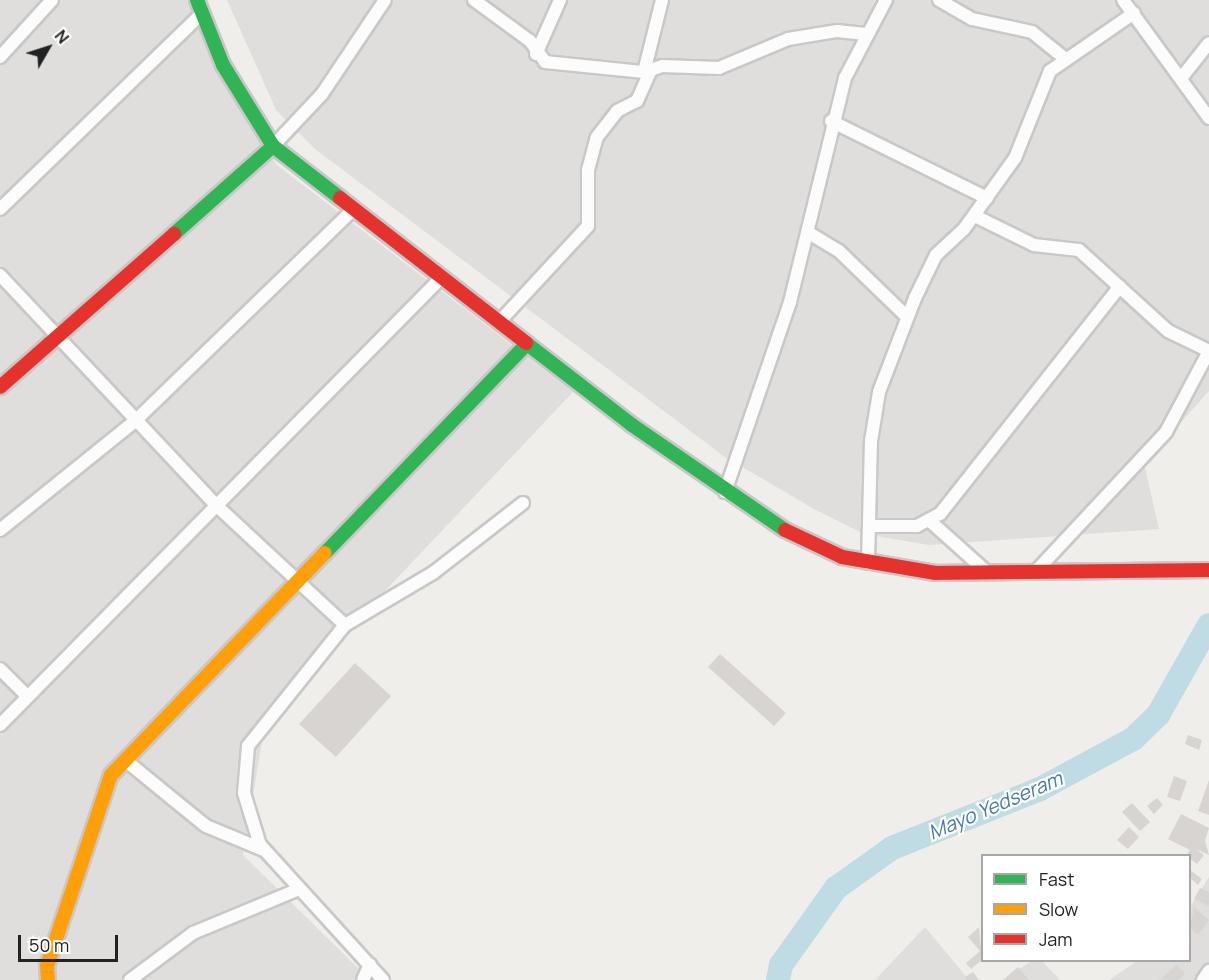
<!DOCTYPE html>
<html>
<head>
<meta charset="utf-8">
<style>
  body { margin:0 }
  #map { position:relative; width:1209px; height:980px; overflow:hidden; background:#f0eeeb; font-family:Manrope,sans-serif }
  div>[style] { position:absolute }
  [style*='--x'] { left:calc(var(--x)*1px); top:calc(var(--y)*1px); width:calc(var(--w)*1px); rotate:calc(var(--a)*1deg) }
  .residential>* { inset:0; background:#dfdedc }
  .river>* { height:24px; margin:-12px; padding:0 12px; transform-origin:12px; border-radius:12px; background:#bfdbe3 }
  .building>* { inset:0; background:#d7d4d2 }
  .roads { filter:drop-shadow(2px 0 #c9c8c7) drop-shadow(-2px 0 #c9c8c7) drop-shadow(0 2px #c9c8c7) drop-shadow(0 -2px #c9c8c7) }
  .street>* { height:12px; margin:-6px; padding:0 6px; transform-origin:6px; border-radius:6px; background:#fdfcfc }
  .fast>* { height:14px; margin:-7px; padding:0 7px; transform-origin:7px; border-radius:7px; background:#30b455 }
  .slow>* { height:14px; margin:-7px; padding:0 7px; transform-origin:7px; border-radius:7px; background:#ff9f0a }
  .jam>* { height:14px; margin:-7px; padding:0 7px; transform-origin:7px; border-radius:7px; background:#e5322d }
  span { translate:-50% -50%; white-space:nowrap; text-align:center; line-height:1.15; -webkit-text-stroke:4.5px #fff; paint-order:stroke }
  .water-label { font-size:20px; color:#4a7aab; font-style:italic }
  .legend { position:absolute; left:981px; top:854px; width:210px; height:108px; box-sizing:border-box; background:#fff; border:2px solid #a7a7a7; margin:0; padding:8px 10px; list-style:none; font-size:18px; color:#222 }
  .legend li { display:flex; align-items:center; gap:12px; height:30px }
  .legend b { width:30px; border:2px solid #a7a7a7 }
  .north { position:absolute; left:18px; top:18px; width:60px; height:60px; -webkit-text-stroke:4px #fff; paint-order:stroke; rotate:51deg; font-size:16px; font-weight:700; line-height:24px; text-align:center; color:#222 }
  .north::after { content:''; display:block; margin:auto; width:21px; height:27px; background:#222; clip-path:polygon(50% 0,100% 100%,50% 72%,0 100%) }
  .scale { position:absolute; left:18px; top:935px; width:100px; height:27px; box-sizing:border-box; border:3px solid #222; border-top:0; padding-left:8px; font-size:18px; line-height:21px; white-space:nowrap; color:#222; -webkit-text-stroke:4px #fff; paint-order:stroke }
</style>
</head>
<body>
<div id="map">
  <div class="residential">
    <i style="clip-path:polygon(0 0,195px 0,251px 127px,277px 165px,573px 392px,266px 717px,243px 855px,370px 980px,0 980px)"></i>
    <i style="clip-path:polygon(227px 0,1209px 0,1209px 391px,1144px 464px,1159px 529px,929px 545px,864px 534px,814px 509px,725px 457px,315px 149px,276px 110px)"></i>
    <i style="clip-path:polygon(1209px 877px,1209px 980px,1109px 980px,1137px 961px,1190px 960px,1190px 907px)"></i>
    <i style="clip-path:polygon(925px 927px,969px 980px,875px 980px)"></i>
    <i style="clip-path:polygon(1033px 960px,1042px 961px,1060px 980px,1002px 980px)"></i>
  </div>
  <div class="river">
    <i style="--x:778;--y:980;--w:15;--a:-79"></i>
    <i style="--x:781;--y:965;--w:95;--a:-54.5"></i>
    <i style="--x:836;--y:888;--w:69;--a:-35.5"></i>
    <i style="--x:892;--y:848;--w:159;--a:-21.7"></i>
    <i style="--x:1040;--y:789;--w:106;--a:-28.3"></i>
    <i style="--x:1133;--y:739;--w:35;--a:-44"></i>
    <i style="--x:1158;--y:715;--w:103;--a:-60.5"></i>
  </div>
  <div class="building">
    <i style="clip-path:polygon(720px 654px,786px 713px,774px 726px,708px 667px)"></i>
    <i style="clip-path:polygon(355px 663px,391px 696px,336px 757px,299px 724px)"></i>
    <i style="clip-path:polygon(1188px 735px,1202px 740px,1199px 750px,1185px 744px)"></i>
    <i style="clip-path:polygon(1174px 776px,1187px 781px,1180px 801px,1167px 797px)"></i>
    <i style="clip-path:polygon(1209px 780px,1209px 815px,1198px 811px)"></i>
    <i style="clip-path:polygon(1157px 798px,1163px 805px,1154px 814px,1147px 806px)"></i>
    <i style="clip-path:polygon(1132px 803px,1150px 822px,1140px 831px,1122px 812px)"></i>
    <i style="clip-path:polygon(1181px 814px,1209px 828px,1205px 841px,1209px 855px,1196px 849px,1204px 855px,1197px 864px,1186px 856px,1190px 850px,1168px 839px)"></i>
    <i style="clip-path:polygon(1129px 827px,1139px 837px,1128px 849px,1117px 840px)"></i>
    <i style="clip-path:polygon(1190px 870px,1202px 879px,1198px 885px,1190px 878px)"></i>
    <i style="clip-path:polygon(1200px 888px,1209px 892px,1209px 906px,1194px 899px)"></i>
    <i style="clip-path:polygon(1194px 907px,1209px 920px,1198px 935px,1190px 928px)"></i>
    <i style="clip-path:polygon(979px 927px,982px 960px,971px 969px,966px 963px,980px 951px,968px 937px)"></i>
    <i style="clip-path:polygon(1177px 965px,1185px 974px,1178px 980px,1159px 980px)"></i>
    <i style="clip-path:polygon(1018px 967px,1029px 980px,1003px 980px)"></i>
    <i style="clip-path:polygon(973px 972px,979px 980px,967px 980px,965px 977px)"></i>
  </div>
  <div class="roads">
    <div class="street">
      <i style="--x:474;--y:0;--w:69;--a:36.2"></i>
      <i style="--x:530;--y:41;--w:26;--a:54"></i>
      <i style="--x:545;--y:62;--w:100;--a:5.8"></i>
      <i style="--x:644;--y:72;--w:19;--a:-18"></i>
      <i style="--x:662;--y:66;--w:57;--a:2"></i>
      <i style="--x:719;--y:68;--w:75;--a:-22.8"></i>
      <i style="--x:788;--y:39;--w:50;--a:-9.3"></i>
      <i style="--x:837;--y:31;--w:31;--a:6"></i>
      <i style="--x:939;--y:0;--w:38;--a:30"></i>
      <i style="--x:972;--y:19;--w:61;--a:12.2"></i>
      <i style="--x:1032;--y:32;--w:40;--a:39"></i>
      <i style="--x:1123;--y:0;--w:146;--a:53.9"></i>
      <i style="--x:536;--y:54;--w:59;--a:-66"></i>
      <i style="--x:0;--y:57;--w:77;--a:-47.6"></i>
      <i style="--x:644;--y:72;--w:74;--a:-76"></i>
      <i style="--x:1182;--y:77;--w:43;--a:-51.5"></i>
      <i style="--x:831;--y:121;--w:174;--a:26.3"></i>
      <i style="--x:273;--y:146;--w:71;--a:-46.7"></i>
      <i style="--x:322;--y:94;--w:113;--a:-56.2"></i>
      <i style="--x:0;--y:209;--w:281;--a:-44.1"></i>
      <i style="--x:975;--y:216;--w:66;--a:26.2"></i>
      <i style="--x:1034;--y:245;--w:45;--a:6.3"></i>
      <i style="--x:1079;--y:250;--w:120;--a:42.3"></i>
      <i style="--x:1168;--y:331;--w:46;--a:26"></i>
      <i style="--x:809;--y:233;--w:35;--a:31"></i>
      <i style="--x:839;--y:251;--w:93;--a:44.1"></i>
      <i style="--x:0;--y:275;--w:318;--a:46.8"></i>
      <i style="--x:218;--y:507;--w:173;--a:42.9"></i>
      <i style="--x:500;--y:321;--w:129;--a:-47.2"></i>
      <i style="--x:588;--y:226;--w:56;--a:-90"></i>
      <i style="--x:588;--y:170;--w:34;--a:-75"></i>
      <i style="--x:597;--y:137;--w:33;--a:-52"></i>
      <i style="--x:617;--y:111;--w:22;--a:-27"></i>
      <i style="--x:637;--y:101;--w:34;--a:-66"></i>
      <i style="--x:725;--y:492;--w:201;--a:-71.1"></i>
      <i style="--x:790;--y:302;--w:231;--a:-76.2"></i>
      <i style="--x:845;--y:78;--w:88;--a:-62.3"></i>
      <i style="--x:931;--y:522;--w:76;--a:41.8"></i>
      <i style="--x:872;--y:526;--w:45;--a:0"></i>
      <i style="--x:917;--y:526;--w:26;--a:-28"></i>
      <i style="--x:940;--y:514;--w:290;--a:-51.7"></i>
      <i style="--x:0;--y:530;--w:172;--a:-38.9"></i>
      <i style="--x:134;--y:422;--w:306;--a:-44.1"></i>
      <i style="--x:868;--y:563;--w:122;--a:-88.6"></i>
      <i style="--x:871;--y:441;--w:50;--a:-80.7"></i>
      <i style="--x:879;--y:392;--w:101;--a:-69"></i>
      <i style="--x:915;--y:298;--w:48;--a:-64"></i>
      <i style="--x:936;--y:255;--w:38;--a:-43"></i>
      <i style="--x:964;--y:229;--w:87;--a:-54.3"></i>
      <i style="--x:1015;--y:158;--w:94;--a:-68.1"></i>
      <i style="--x:1050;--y:71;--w:102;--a:-34.6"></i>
      <i style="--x:1038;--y:569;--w:187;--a:-46.9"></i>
      <i style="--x:1166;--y:432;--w:92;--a:-62"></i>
      <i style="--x:0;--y:669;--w:38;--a:45"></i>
      <i style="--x:0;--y:725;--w:629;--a:-45.39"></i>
      <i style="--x:125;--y:760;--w:104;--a:39.2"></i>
      <i style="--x:206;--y:826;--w:63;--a:22.5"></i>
      <i style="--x:130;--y:980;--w:79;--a:-36.7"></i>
      <i style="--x:193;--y:933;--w:113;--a:-22.5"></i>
      <i style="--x:363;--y:980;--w:17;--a:-66"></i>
      <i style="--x:383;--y:980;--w:183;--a:-132.3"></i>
      <i style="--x:260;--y:845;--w:54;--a:-107.1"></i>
      <i style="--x:244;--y:793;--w:47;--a:-85.1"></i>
      <i style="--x:248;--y:746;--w:155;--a:-51.3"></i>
      <i style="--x:345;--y:625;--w:102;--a:-30.6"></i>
      <i style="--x:433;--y:573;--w:114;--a:-37.9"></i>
      <i style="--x:1203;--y:980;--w:11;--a:-56"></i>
    </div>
    <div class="fast">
      <i style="--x:197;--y:0;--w:70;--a:68.2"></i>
      <i style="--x:223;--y:65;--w:95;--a:58.3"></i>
      <i style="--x:273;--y:146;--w:85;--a:37.8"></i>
      <i style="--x:174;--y:234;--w:132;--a:-41.6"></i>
      <i style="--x:526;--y:343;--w:134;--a:37.7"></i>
      <i style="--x:632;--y:425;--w:186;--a:34.5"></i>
      <i style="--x:325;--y:553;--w:291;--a:-46"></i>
    </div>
    <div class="slow">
      <i style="--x:48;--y:980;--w:14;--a:-94"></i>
      <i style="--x:47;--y:966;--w:201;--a:-71.5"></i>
      <i style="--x:111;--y:775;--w:308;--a:-46.1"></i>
    </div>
    <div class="jam">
      <i style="--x:340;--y:198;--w:236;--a:37.9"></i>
      <i style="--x:0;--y:387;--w:232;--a:-41.3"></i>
      <i style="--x:785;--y:530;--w:63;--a:25.3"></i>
      <i style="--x:842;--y:557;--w:95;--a:9.7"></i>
      <i style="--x:936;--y:573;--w:273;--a:-0.6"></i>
    </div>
  </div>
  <div class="water-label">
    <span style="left:995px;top:805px;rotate:-23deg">Mayo Yedseram</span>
  </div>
  <ul class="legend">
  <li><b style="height:8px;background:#30b455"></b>Fast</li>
  <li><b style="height:8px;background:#ff9f0a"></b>Slow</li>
  <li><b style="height:8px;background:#e5322d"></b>Jam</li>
  </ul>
  <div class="north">N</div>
  <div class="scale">50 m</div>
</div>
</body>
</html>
